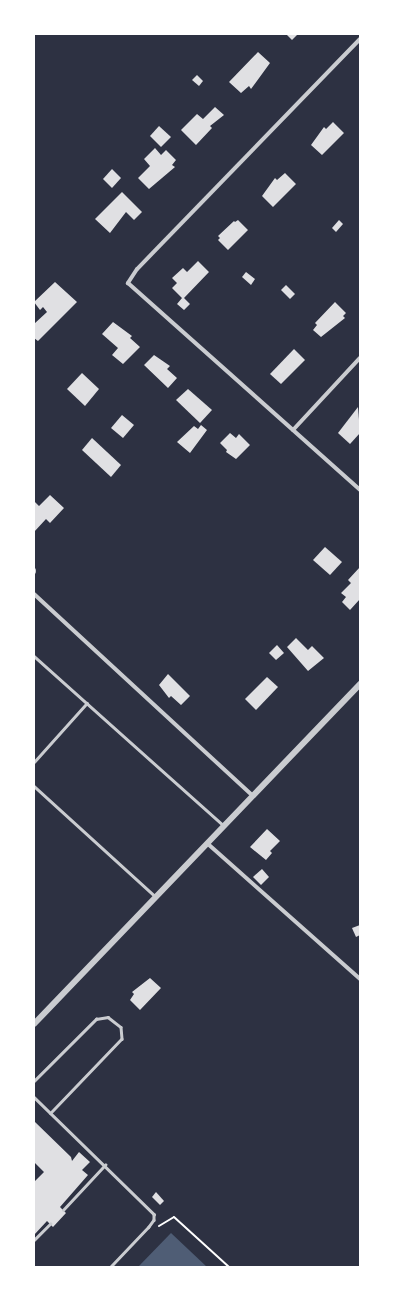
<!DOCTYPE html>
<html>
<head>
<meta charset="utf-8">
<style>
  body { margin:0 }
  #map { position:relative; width:394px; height:1301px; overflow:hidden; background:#2d3142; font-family:"PT Sans Narrow",sans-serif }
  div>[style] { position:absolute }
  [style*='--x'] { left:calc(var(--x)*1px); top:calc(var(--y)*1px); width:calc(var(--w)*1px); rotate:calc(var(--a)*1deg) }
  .water>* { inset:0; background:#4f5d75 }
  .building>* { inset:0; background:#e0e0e3 }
  .path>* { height:2px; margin:-1px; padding:0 1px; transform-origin:1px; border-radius:1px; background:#fff }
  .service>* { height:2.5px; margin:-1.25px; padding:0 1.25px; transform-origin:1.25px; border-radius:1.25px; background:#caccd0 }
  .minor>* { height:4px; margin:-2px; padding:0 2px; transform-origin:2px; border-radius:2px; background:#caccd0 }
  .tertiary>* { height:6px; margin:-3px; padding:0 3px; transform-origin:3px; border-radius:3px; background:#caccd0 }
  span { translate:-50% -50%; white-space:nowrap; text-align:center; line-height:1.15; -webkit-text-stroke:4px #fff; paint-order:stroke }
  .frame { position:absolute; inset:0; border:35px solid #fff; pointer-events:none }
</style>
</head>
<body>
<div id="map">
  <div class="water">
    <i style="clip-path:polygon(171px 1233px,207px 1267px,138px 1267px)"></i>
  </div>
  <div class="building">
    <i style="clip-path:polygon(286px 34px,298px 34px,292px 40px)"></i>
    <i style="clip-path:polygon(258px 52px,270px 63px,251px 89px,249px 86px,241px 93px,229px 82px)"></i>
    <i style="clip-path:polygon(197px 75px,203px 81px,199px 86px,192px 80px)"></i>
    <i style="clip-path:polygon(215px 107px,224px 115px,210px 126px,212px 128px,196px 145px,181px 130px,197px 114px,203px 119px)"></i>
    <i style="clip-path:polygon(333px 122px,344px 133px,322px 155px,311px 145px,324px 127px,326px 129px)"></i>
    <i style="clip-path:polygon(159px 126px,171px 137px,161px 147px,150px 136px)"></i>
    <i style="clip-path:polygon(155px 148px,161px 155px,166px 150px,176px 160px,172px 165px,175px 167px,149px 189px,138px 178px,150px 166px,144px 159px)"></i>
    <i style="clip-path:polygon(112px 169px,121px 178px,112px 188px,103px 179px)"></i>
    <i style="clip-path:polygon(285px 173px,296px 184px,273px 207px,262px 196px,275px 178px,277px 180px)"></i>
    <i style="clip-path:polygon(122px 192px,142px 212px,134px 220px,126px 212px,110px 233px,95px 219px)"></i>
    <i style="clip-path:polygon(238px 220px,248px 230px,228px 250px,218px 240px,220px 238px,218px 236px,234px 221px,235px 222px)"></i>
    <i style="clip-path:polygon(339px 220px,343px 224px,336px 232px,332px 228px)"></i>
    <i style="clip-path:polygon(198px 261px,209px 272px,184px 298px,190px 304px,184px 310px,177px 304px,182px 298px,172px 288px,177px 283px,172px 278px,183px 268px,187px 272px)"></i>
    <i style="clip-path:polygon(246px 272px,255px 279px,251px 285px,242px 277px)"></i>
    <i style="clip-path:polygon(55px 282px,77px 302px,38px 341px,34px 338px,34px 324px,47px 312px,43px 307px,40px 310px,34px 302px)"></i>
    <i style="clip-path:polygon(286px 285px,295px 294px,290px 299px,281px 290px)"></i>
    <i style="clip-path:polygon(335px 302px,346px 313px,343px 316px,345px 318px,321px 337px,313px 330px,317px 325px,315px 323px)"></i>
    <i style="clip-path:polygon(113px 322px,132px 336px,130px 338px,140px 347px,123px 364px,112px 355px,118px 348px,102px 334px)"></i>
    <i style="clip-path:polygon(294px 349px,305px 360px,281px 384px,270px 374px)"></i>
    <i style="clip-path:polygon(154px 355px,170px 366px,167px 369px,177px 378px,168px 388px,144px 365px)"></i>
    <i style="clip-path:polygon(82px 373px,99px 389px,85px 406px,67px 389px)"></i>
    <i style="clip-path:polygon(188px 389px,212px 410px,200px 423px,176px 400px)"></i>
    <i style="clip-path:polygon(358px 407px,360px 433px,350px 444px,338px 433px)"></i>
    <i style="clip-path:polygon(122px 415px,134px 425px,123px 438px,111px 428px)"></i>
    <i style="clip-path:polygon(201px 425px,207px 430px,190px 453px,177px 442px,194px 426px,198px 429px)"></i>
    <i style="clip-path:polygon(230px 433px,236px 438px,239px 434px,250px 445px,236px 459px,226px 452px,227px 450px,220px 443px)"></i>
    <i style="clip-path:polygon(92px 438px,121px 465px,111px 477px,82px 450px)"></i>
    <i style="clip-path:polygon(50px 495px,64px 508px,50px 523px,46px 519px,34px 532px,34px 501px,39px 506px)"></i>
    <i style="clip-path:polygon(325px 547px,342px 562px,330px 575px,313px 560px)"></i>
    <i style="clip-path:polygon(360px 567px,360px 599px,350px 610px,342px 602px,346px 597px,341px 593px,351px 583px,348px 580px)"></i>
    <i style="clip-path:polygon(296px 638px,308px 650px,312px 646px,324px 658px,308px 671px,287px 647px)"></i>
    <i style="clip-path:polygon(277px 645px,284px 653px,276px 660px,269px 653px)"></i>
    <i style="clip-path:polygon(168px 674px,190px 696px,181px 705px,171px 696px,169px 698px,159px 685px)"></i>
    <i style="clip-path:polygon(267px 677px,278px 687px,256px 710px,245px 699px)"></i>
    <i style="clip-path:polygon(267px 829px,280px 841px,270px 851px,272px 853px,266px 860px,250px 847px)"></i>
    <i style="clip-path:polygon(262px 869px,269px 877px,261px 885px,253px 877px)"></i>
    <i style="clip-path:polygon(360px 925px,360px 935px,356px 937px,352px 928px)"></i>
    <i style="clip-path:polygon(150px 978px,161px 988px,140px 1010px,130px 1000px,134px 994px,132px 992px)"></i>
    <i style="clip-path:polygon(34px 1121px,71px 1157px,72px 1161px,79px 1152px,90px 1162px,82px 1170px,88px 1175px,60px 1207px,66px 1213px,53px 1227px,47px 1221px,34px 1235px,34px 1182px,44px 1172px,34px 1162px)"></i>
    <i style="clip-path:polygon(156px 1192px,164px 1201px,160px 1205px,152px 1197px)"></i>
  </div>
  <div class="path">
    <i style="--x:159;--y:1226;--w:17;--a:-31"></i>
    <i style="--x:174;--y:1217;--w:74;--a:42.3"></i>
  </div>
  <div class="service">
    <i style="--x:34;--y:656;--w:255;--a:41.8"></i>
    <i style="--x:34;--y:762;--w:79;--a:-48.1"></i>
    <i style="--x:34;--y:786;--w:164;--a:42.3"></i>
    <i style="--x:34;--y:1081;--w:88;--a:-45"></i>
    <i style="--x:96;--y:1019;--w:12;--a:-9"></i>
    <i style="--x:108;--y:1017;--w:16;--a:38"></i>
    <i style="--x:121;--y:1027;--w:12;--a:85"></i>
    <i style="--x:122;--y:1039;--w:103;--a:133.8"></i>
    <i style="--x:34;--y:1097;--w:168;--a:44.3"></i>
    <i style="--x:154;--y:1214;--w:6;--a:90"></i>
    <i style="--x:154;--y:1220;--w:9;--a:126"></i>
    <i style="--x:149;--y:1227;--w:55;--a:133.5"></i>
    <i style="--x:63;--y:1210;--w:62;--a:-47"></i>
    <i style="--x:34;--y:1240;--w:23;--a:-45"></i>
  </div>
  <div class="minor">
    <i style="--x:360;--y:39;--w:320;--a:134.1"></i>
    <i style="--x:137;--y:269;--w:17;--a:123"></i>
    <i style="--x:128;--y:283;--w:311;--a:41.7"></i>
    <i style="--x:293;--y:430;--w:98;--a:-47.1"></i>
    <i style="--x:34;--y:570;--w:2;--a:90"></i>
    <i style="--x:34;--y:594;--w:298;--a:42.7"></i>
    <i style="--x:208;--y:844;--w:203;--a:41.6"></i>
  </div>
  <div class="tertiary">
    <i style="--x:34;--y:1024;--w:471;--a:-46.2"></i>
  </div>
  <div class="frame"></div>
</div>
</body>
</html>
